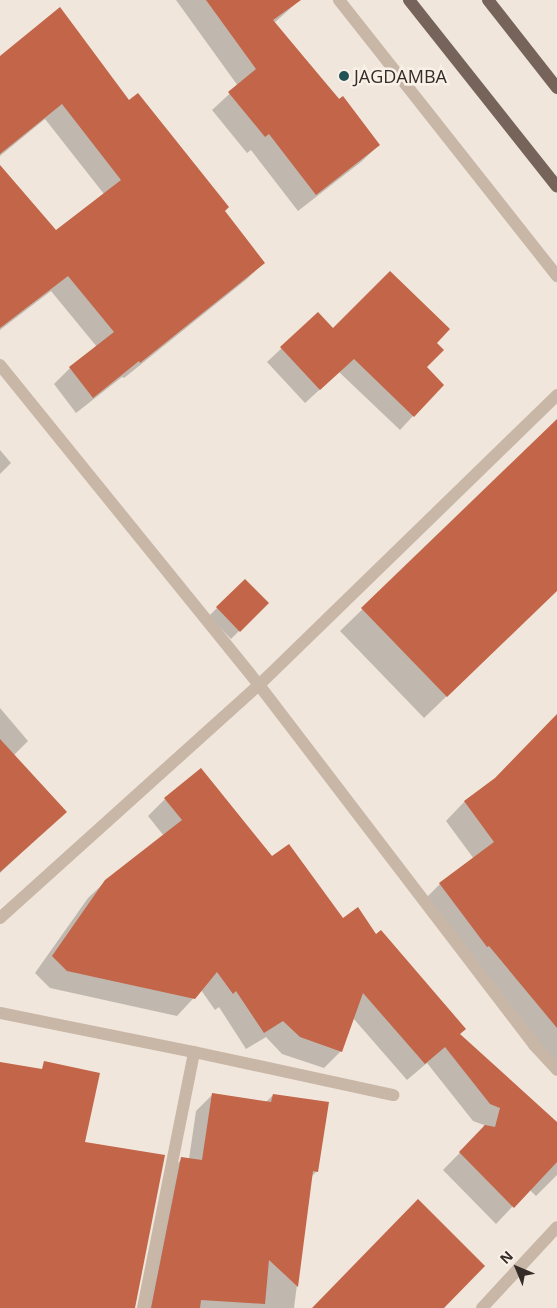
<!DOCTYPE html>
<html>
<head>
<meta charset="utf-8">
<style>
  body { margin:0 }
  #map { position:relative; width:557px; height:1308px; overflow:hidden; background:#f1e6db; font-family:"Open Sans",sans-serif }
  div>[style] { position:absolute }
  [style*='--x'] { left:calc(var(--x)*1px); top:calc(var(--y)*1px); width:calc(var(--w)*1px); rotate:calc(var(--a)*1deg) }
  .shadow>* { inset:0; background:#0003 }
  .building>* { inset:0; background:#c26548 }
  .minor>* { height:12px; margin:-6px; padding:0 6px; transform-origin:6px; border-radius:6px; background:#c8b6a7 }
  .major>* { height:12px; margin:-6px; padding:0 6px; transform-origin:6px; border-radius:6px; background:#766359 }
  .dots>* { width:14px; height:14px; translate:-50% -50%; box-sizing:border-box; border:2px solid #f9f0e7; border-radius:50% }
  span { translate:-50% -50%; white-space:nowrap; text-align:center; line-height:1.15; -webkit-text-stroke:5px #f9f0e7; paint-order:stroke }
  .poi-label { font-size:18px; color:#352c27 }
  .left { translate:0 -50%; text-align:left }
  .north { position:absolute; left:492px; top:1243px; width:50px; height:50px; -webkit-text-stroke:4px #f9f0e7; paint-order:stroke; rotate:315deg; font-size:14px; font-weight:700; line-height:20px; text-align:center; color:#352c27 }
  .north::after { content:''; display:block; margin:auto; width:18px; height:22px; background:#352c27; clip-path:polygon(50% 0,100% 100%,50% 72%,0 100%) }
</style>
</head>
<body>
<div id="map">
  <div class="shadow">
    <i style="clip-path:polygon(176px 0,300px 0,274px 23px,379px 145px,361px 162px,298px 211px,251px 150px,247px 153px,212px 110px,238px 86px)"></i>
    <i style="clip-path:polygon(0 57px,129px 102px,224px 211px,263px 263px,247px 279px,124px 378px,122px 377px,76px 413px,54px 384px,70px 368px,97px 347px,51px 291px,0 330px,0 167px,55px 232px,104px 194px,45px 119px,0 156px)"></i>
    <i style="clip-path:polygon(318px 314px,333px 330px,436px 343px,425px 367px,413px 416px,400px 430px,339px 372px,305px 403px,267px 362px)"></i>
    <i style="clip-path:polygon(557px 421px,557px 590px,424px 718px,340px 631px)"></i>
    <i style="clip-path:polygon(0 450px,11px 463px,0 474px)"></i>
    <i style="clip-path:polygon(245px 580px,267px 603px,231px 639px,209px 616px)"></i>
    <i style="clip-path:polygon(0 708px,28px 741px,13px 756px,65px 812px,0 873px)"></i>
    <i style="clip-path:polygon(557px 715px,557px 1070px,421px 903px,440px 884px,474px 859px,446px 821px,464px 802px,494px 780px)"></i>
    <i style="clip-path:polygon(165px 799px,272px 858px,342px 920px,376px 936px,459px 1034px,557px 1123px,557px 1175px,536px 1196px,529px 1189px,496px 1224px,443px 1170px,482px 1130px,484px 1125px,473px 1121px,427px 1063px,407px 1080px,353px 1018px,341px 1051px,324px 1068px,282px 1054px,266px 1037px,246px 1049px,219px 1007px,215px 1010px,201px 990px,177px 1016px,50px 988px,35px 973px,88px 898px,106px 881px,164px 836px,148px 816px)"></i>
    <i style="clip-path:polygon(212px 1095px,266px 1102px,273px 1095px,317px 1171px,311px 1177px,294px 1308px,139px 1308px,166px 1175px,182px 1159px,189px 1159px,196px 1111px)"></i>
  </div>
  <div class="building">
    <i style="clip-path:polygon(206px 0,301px 0,273px 20px,339px 99px,343px 96px,380px 145px,316px 195px,269px 134px,265px 137px,228px 92px,256px 69px)"></i>
    <i style="clip-path:polygon(60px 7px,129px 100px,138px 93px,229px 207px,225px 211px,265px 263px,140px 363px,139px 361px,93px 398px,69px 367px,114px 332px,68px 276px,0 328px,0 165px,56px 230px,121px 180px,62px 104px,0 154px,0 56px)"></i>
    <i style="clip-path:polygon(390px 271px,450px 329px,437px 343px,444px 350px,427px 367px,444px 385px,414px 417px,354px 359px,320px 390px,280px 347px,318px 312px,333px 328px)"></i>
    <i style="clip-path:polygon(557px 419px,557px 591px,447px 697px,361px 608px)"></i>
    <i style="clip-path:polygon(245px 579px,269px 603px,240px 632px,216px 607px)"></i>
    <i style="clip-path:polygon(557px 714px,557px 1028px,489px 946px,487px 947px,439px 883px,494px 842px,464px 801px,495px 778px)"></i>
    <i style="clip-path:polygon(0 739px,67px 812px,0 872px)"></i>
    <i style="clip-path:polygon(201px 768px,272px 856px,289px 844px,343px 918px,358px 907px,376px 934px,381px 930px,466px 1029px,460px 1034px,557px 1122px,557px 1162px,514px 1208px,459px 1152px,485px 1125px,495px 1127px,500px 1108px,490px 1104px,445px 1047px,425px 1064px,363px 993px,342px 1052px,300px 1037px,283px 1021px,264px 1033px,236px 991px,233px 994px,217px 972px,195px 999px,67px 971px,52px 956px,105px 880px,182px 820px,164px 798px)"></i>
    <i style="clip-path:polygon(44px 1061px,100px 1073px,85px 1142px,165px 1155px,135px 1308px,0 1308px,0 1062px,42px 1069px)"></i>
    <i style="clip-path:polygon(212px 1093px,271px 1102px,273px 1094px,329px 1102px,318px 1172px,313px 1171px,298px 1287px,269px 1260px,265px 1304px,201px 1300px,200px 1308px,151px 1308px,181px 1157px,202px 1160px)"></i>
    <i style="clip-path:polygon(418px 1199px,485px 1266px,444px 1308px,312px 1308px)"></i>
  </div>
  <div class="minor">
    <i style="--x:339;--y:0;--w:352;--a:51.7"></i>
    <i style="--x:0;--y:365;--w:412;--a:51"></i>
    <i style="--x:259;--y:685;--w:453;--a:52.6"></i>
    <i style="--x:534;--y:1045;--w:34;--a:47"></i>
    <i style="--x:0;--y:918;--w:348;--a:-42"></i>
    <i style="--x:259;--y:685;--w:416;--a:-44.2"></i>
    <i style="--x:0;--y:1013;--w:198;--a:11.4"></i>
    <i style="--x:194;--y:1052;--w:204;--a:12.2"></i>
    <i style="--x:143;--y:1308;--w:261;--a:-78.7"></i>
    <i style="--x:482;--y:1308;--w:110;--a:-47.2"></i>
  </div>
  <div class="major">
    <i style="--x:409;--y:0;--w:238;--a:51.6"></i>
    <i style="--x:488;--y:0;--w:112;--a:51.9"></i>
  </div>
  <div class="dots">
    <i style="left:344px;top:76px;background:#1e5255"></i>
  </div>
  <div class="poi-label">
    <span class="left" style="left:354px;top:76px">JAGDAMBA</span>
  </div>
  <div class="north">N</div>
</div>
</body>
</html>
